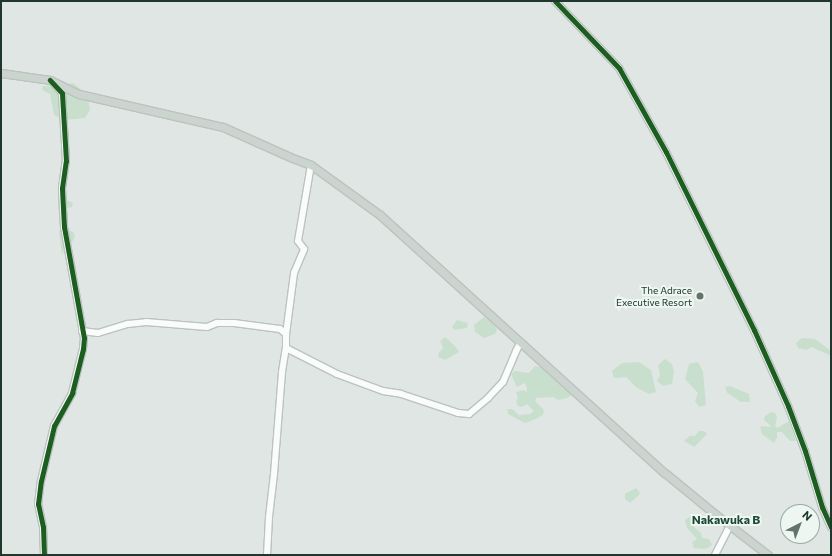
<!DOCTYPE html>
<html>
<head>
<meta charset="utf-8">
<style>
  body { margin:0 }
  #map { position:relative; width:832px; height:556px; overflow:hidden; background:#e0e6e3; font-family:Commissioner,sans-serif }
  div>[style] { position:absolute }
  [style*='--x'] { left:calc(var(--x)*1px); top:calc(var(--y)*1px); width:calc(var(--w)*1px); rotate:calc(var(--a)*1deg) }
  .green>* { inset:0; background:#c9dfcd }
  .roads { filter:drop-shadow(1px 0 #bbc3bf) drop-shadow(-1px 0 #bbc3bf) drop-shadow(0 1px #bbc3bf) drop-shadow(0 -1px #bbc3bf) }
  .minor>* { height:6px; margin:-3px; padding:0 3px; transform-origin:3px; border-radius:3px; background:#fafbfb }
  .major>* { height:7px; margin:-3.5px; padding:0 3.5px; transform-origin:3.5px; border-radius:3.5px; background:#ccd4d0 }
  .cycleway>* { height:5px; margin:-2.5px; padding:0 2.5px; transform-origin:2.5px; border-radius:2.5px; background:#1b5e20 }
  .dots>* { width:11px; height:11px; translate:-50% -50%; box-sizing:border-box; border:2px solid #edf6f0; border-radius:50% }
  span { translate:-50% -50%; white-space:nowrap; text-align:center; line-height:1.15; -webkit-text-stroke:4px #edf6f0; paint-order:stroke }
  .poi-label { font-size:10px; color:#20372e }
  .right { translate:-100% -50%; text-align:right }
  .quarter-label { font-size:12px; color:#1d4837; font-weight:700 }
  .frame { position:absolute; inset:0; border:2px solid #20372e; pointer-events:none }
  .north { position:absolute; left:780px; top:504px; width:40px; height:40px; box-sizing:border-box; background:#edf6f0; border:1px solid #9baaa2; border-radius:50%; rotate:42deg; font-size:11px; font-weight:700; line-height:16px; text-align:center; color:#20372e }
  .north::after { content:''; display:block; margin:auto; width:14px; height:18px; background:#63746d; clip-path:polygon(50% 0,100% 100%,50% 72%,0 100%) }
</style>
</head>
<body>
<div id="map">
  <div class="green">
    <i style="clip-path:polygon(73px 83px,87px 94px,90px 110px,85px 118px,64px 120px,54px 115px,50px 94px,42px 90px,43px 86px,58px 87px)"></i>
    <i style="clip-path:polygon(58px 199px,70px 201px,73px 204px,72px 207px,58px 210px)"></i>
    <i style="clip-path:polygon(63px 228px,73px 232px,75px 236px,72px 242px,66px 245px,62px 255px,59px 231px)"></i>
    <i style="clip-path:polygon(484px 317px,495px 325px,497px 330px,495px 334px,484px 338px,475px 332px,474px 325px)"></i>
    <i style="clip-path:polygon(457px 320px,468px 323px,467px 328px,455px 330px,452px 327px)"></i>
    <i style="clip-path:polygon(445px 337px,455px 346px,459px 352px,445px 360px,438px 357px,439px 352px,442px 350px,443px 347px,440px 341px)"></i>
    <i style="clip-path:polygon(802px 338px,815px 339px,831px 351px,831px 356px,812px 347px,806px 350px,798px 348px,796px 343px)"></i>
    <i style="clip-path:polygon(665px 359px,672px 364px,674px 372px,672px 384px,663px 386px,657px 381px,660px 375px,658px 365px)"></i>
    <i style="clip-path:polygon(639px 362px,651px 370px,656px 392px,649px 394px,637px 388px,626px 377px,614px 378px,612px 371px,622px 363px)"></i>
    <i style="clip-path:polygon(698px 362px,703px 372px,706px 405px,699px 407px,695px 401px,698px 393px,685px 379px,689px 364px)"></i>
    <i style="clip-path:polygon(535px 366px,541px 367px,567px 388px,572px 394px,568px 398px,558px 400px,553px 397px,536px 398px,535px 401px,544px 410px,543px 415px,536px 419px,525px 423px,508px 414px,507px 409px,512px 409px,519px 415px,530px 414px,534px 411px,527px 404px,522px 407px,518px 406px,516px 401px,518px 398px,516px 392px,524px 390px,527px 392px,527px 389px,525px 383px,517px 387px,511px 374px,515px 371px,529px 373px)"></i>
    <i style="clip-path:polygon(730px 386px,749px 394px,750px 402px,741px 402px,727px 393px,725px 387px)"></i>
    <i style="clip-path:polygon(772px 412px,775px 413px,777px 417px,775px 426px,777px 428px,789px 421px,796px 441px,790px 441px,782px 432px,777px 432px,777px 438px,774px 443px,762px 434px,760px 427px,764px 426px,769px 427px,771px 426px,764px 420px,765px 416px)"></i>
    <i style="clip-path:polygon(699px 431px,704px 431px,707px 434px,694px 447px,684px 441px,690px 436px,695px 436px)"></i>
    <i style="clip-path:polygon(636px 488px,640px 493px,638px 496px,630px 503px,625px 499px,625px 494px)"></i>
    <i style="clip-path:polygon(691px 516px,695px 517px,695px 520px,693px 521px,694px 527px,701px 533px,702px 538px,709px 539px,712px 545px,706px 549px,694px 548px,692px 542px,697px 539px,687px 528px,685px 520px)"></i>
  </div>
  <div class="roads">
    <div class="minor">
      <i style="--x:555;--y:1;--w:93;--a:46.3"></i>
      <i style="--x:619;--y:68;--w:96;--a:60.8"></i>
      <i style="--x:666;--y:152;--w:199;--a:63.7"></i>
      <i style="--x:754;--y:330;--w:83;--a:65.9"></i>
      <i style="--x:788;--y:406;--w:48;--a:69.3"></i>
      <i style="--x:805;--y:451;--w:59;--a:73.1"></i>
      <i style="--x:822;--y:507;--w:22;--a:66"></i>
      <i style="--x:82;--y:331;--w:16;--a:7"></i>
      <i style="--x:98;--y:333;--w:31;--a:-17"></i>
      <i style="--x:128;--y:324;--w:18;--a:-6"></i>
      <i style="--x:146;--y:322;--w:61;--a:4.7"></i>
      <i style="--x:207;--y:327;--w:11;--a:-22"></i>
      <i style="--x:217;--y:323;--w:17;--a:0"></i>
      <i style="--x:234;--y:323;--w:46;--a:7.4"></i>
      <i style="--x:280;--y:329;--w:8;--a:40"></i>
      <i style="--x:286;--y:348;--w:57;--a:27"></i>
      <i style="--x:337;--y:374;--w:49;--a:20.3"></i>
      <i style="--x:383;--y:391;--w:18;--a:9"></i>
      <i style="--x:401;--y:394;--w:60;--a:18.4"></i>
      <i style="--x:458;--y:413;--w:11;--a:5"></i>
      <i style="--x:469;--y:414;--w:25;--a:-40"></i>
      <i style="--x:488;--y:398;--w:22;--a:-47"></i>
      <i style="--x:503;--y:382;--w:34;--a:-67"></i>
      <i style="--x:516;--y:351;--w:10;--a:-61"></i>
      <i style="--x:44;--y:555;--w:28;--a:-92"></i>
      <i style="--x:43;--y:527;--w:24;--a:-102"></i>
      <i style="--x:38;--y:504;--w:23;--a:-83"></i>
      <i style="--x:41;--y:481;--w:57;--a:-76.7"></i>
      <i style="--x:54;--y:426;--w:38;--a:-61"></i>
      <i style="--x:72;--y:393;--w:45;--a:-76"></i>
      <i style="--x:83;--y:349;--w:11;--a:-85"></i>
      <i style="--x:84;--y:338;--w:113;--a:-100.2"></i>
      <i style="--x:64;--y:227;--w:39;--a:-93"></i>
      <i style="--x:62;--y:188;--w:27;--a:-82"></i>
      <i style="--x:66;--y:161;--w:68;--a:-93.4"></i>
      <i style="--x:62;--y:93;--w:16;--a:-130"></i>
      <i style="--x:267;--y:555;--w:38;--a:-87"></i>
      <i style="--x:269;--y:517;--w:43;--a:-83.4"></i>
      <i style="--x:274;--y:474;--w:102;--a:-85.5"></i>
      <i style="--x:282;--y:372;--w:24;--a:-81"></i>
      <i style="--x:286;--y:348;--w:14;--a:-90"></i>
      <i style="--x:286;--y:334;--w:62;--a:-82.5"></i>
      <i style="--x:294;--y:273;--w:26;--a:-67"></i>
      <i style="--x:304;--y:249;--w:10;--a:-127"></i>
      <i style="--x:298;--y:241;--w:77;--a:-80.3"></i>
      <i style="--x:715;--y:555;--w:33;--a:-63"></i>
    </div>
    <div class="major">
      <i style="--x:1;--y:73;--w:49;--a:8.1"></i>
      <i style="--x:50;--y:80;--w:32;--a:26"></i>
      <i style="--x:79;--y:94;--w:148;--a:12.9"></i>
      <i style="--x:223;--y:127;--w:73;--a:24.1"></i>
      <i style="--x:290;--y:157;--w:22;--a:21"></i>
      <i style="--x:311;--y:165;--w:85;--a:35.9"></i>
      <i style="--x:380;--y:215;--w:384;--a:42.2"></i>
      <i style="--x:665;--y:473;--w:65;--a:39.4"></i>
      <i style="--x:715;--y:514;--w:67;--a:37.7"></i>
    </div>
  </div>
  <div class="cycleway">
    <i style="--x:555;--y:1;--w:93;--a:46.3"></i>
    <i style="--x:619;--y:68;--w:96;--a:60.8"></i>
    <i style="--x:666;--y:152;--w:199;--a:63.7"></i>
    <i style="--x:754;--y:330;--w:83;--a:65.9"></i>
    <i style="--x:788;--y:406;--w:48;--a:69.3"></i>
    <i style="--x:805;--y:451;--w:59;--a:73.1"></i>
    <i style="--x:822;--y:507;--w:22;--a:66"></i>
    <i style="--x:44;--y:555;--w:28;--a:-92"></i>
    <i style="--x:43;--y:527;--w:24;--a:-102"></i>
    <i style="--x:38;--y:504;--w:23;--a:-83"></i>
    <i style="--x:41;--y:481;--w:57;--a:-76.7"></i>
    <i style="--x:54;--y:426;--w:38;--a:-61"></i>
    <i style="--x:72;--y:393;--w:45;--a:-76"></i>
    <i style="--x:83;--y:349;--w:11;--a:-85"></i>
    <i style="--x:84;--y:338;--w:113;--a:-100.2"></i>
    <i style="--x:64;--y:227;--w:39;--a:-93"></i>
    <i style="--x:62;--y:188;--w:27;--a:-82"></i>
    <i style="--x:66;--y:161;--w:68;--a:-93.4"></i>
    <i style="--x:62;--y:93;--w:18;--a:-133"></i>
  </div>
  <div class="dots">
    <i style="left:700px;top:296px;background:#63746d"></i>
  </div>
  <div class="poi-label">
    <span class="right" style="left:692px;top:296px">The Adrace<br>Executive Resort</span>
  </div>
  <div class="quarter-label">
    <span style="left:726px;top:520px">Nakawuka B</span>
  </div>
  <div class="frame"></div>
  <div class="north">N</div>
</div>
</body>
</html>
